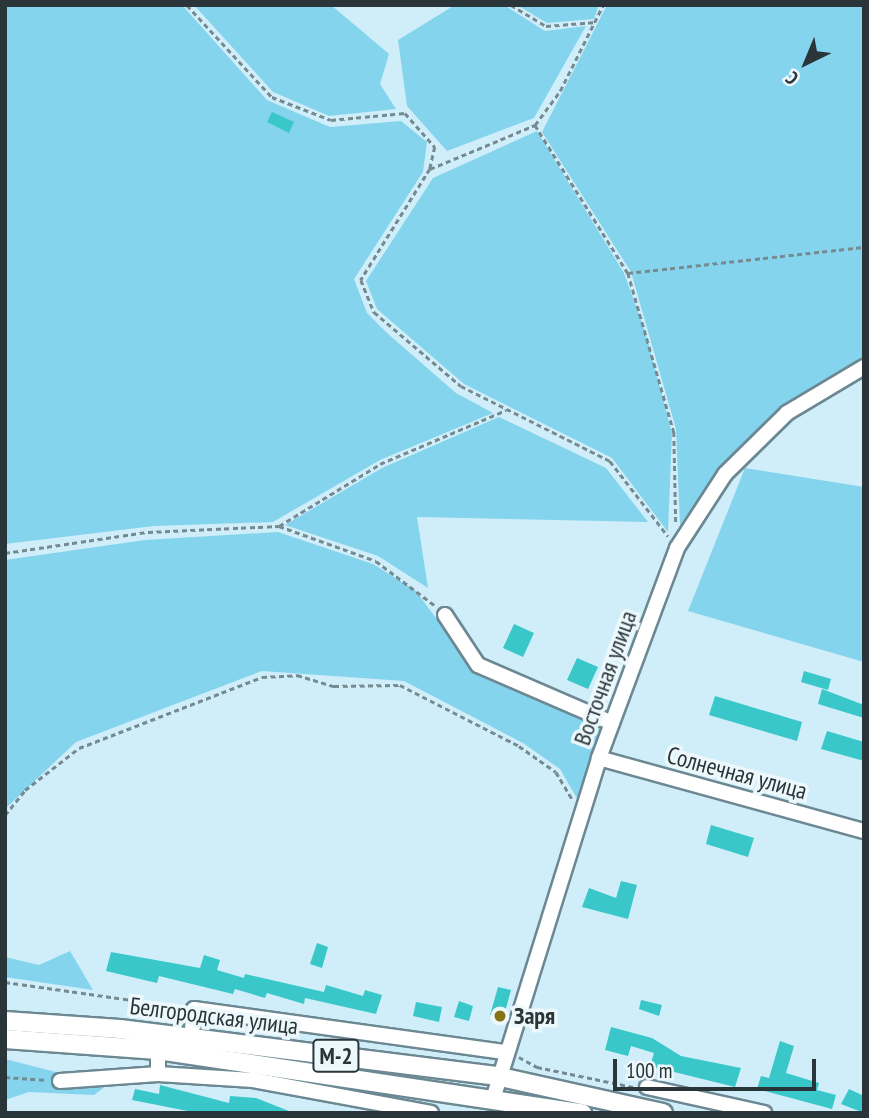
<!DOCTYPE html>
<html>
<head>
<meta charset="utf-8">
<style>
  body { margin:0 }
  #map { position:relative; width:869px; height:1118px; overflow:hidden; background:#d0eef9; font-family:"PT Sans Narrow",sans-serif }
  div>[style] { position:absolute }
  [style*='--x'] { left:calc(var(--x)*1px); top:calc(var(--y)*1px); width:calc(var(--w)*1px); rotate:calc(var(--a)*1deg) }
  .green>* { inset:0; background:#84d4ee }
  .building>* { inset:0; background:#39c7c9 }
  .path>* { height:2.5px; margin-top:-1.25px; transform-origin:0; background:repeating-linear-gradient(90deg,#768a91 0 5px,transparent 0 8.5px) }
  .roads { filter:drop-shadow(2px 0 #6c8892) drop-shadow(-2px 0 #6c8892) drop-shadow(0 2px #6c8892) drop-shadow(0 -2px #6c8892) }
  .minor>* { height:14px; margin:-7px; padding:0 7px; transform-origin:7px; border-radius:7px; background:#fff }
  .major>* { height:18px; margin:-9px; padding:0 9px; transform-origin:9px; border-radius:9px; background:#fff }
  .dots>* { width:19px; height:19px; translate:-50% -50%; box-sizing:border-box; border:4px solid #ecf8fc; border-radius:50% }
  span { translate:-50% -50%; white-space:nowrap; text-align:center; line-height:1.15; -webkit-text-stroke:7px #ecf8fc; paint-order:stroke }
  .shield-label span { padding:2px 5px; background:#ecf8fc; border:2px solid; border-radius:5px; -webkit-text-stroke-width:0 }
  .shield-label { font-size:23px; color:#293539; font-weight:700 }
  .street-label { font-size:24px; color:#293539 }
  .poi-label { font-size:24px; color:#293539; font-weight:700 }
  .left { translate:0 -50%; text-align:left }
  .frame { position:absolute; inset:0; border:7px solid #293539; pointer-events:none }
  .north { position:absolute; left:771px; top:28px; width:70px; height:70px; -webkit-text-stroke:5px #ecf8fc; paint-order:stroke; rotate:223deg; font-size:19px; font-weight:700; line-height:28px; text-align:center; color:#293539 }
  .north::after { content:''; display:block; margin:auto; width:24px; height:32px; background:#293539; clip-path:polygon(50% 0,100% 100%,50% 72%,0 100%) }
  .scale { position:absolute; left:613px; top:1059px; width:203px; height:32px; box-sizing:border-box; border:4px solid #293539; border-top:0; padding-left:9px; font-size:21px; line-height:24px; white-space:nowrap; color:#293539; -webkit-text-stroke:5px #ecf8fc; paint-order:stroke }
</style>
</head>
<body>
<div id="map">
  <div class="green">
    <i style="clip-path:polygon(5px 5px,182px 5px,267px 100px,330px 127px,401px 121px,427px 142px,423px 172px,354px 279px,367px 313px,387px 333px,456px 393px,493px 413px,380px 460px,273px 522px,154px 526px,5px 544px)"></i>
    <i style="clip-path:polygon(194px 5px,331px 5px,389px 54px,380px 84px,396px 109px,329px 116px,273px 92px)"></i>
    <i style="clip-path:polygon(455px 5px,504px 5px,545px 31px,586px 26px,534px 118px,447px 151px,407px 106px,398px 40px)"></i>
    <i style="clip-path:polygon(517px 5px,599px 5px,594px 19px,547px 23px)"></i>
    <i style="clip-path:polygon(607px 5px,864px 5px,864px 360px,785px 408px,719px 470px,680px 525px,676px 429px,631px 272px,542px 132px)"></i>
    <i style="clip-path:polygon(537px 131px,624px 273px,646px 334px,672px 433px,668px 532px,612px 458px,464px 384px,377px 309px,366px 281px,433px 178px)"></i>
    <i style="clip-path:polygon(499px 417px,606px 468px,648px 522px,417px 517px,428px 588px,378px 556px,285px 525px,382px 468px)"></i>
    <i style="clip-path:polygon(745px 468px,864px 487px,864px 662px,688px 611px)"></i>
    <i style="clip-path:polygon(278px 532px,373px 564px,415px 590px,475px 670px,601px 726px,579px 802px,560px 769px,523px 743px,404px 681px,262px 671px,76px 742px,5px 809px,5px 560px,145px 540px)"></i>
    <i style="clip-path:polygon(70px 951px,93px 990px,5px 977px,5px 957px,39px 965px)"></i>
    <i style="clip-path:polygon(5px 1059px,107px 1085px,94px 1095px,29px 1092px,5px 1100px)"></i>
  </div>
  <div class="building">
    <i style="clip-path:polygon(272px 112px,294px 122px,289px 133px,267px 122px)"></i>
    <i style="clip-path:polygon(514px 624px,534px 633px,523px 657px,503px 648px)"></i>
    <i style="clip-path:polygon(577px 658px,598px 667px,588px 689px,567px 680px)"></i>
    <i style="clip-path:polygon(804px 671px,831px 679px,828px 690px,801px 682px)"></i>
    <i style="clip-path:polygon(822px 689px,864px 705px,864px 718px,818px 704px)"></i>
    <i style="clip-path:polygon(715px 696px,802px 722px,797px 741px,709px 715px)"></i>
    <i style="clip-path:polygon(827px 731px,864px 742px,864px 761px,821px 749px)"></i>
    <i style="clip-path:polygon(711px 825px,754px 838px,748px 857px,706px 844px)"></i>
    <i style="clip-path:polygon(621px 881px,637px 885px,628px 919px,582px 907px,589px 888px,616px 898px)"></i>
    <i style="clip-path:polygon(317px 943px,328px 947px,322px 968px,310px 964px)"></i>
    <i style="clip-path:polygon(111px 952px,200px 968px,204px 955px,220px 960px,217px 970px,244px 978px,245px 974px,324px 992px,326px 985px,363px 996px,365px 990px,382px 995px,376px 1014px,305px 998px,304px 1004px,267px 993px,265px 998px,235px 989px,233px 994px,159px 976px,157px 983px,106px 971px)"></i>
    <i style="clip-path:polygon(498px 987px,511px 990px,503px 1019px,490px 1015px)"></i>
    <i style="clip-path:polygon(641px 1000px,662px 1005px,659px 1016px,639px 1009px)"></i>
    <i style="clip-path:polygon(459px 1001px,473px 1006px,469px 1021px,454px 1017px)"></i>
    <i style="clip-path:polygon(416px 1002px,442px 1007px,439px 1022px,413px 1016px)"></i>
    <i style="clip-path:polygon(611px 1027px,652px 1038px,681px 1056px,741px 1068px,735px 1087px,650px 1066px,654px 1053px,631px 1046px,628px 1056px,605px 1050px)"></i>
    <i style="clip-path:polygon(780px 1041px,794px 1046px,786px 1073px,819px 1083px,817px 1090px,836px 1095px,832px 1109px,757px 1089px,761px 1076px,769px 1078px)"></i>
    <i style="clip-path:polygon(160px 1085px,229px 1103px,230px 1096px,256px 1098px,294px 1113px,198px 1113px,132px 1100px,135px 1089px,159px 1094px)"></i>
    <i style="clip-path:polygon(849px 1089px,864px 1096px,864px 1113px,841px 1104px)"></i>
  </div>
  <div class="path">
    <i style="--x:187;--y:5;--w:125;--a:47.3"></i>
    <i style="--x:272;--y:97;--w:63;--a:21.3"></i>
    <i style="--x:331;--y:120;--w:74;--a:-5.4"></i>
    <i style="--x:405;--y:113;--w:45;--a:48.6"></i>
    <i style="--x:435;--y:147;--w:23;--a:103"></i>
    <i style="--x:430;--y:169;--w:131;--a:121.9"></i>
    <i style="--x:361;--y:280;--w:35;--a:68"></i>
    <i style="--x:374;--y:312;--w:114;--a:40.4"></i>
    <i style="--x:461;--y:386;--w:167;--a:26.7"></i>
    <i style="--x:610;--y:461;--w:95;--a:52.3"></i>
    <i style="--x:511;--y:5;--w:41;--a:31"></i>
    <i style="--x:546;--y:26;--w:50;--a:-4.6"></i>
    <i style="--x:535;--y:125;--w:175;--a:57.9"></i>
    <i style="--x:628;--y:273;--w:166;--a:73.9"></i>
    <i style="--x:674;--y:432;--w:92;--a:88.8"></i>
    <i style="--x:430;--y:169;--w:114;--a:-22.7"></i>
    <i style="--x:535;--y:125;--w:42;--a:-53.7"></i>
    <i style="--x:560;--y:91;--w:96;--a:-63.4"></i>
    <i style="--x:628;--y:273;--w:237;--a:-6.3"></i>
    <i style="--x:279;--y:526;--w:119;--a:-31.5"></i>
    <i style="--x:380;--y:464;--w:137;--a:-23.2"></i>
    <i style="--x:5;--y:553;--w:145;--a:-8.4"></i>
    <i style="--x:148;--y:532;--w:131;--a:-2.6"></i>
    <i style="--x:279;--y:526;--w:103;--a:19.8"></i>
    <i style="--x:376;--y:561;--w:76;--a:37"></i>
    <i style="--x:5;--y:815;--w:32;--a:-51"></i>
    <i style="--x:25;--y:790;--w:68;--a:-37.9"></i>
    <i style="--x:79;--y:748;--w:196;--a:-21.2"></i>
    <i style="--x:262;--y:677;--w:35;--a:-3"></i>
    <i style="--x:297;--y:675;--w:39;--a:17"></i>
    <i style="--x:334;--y:686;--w:66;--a:-0.9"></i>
    <i style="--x:400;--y:685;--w:134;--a:27.1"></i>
    <i style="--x:519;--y:746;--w:45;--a:35.1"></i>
    <i style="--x:556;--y:772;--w:31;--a:59"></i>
    <i style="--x:5;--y:982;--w:178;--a:8.1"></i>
    <i style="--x:519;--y:1057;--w:21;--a:29"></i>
    <i style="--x:537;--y:1067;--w:98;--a:11.8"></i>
    <i style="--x:5;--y:1077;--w:42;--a:4.1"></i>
  </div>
  <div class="roads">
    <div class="minor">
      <i style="--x:445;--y:615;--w:60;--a:56.6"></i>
      <i style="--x:478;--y:665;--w:146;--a:23.4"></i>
      <i style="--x:599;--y:758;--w:275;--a:15.4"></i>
      <i style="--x:191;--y:1038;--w:29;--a:-84"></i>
      <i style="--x:194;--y:1009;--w:313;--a:7.9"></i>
      <i style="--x:158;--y:1074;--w:95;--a:3.6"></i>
      <i style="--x:253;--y:1080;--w:181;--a:10.5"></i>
      <i style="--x:60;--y:1081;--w:98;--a:-4.1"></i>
      <i style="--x:158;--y:1074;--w:24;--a:-90"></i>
      <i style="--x:647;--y:1087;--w:120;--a:12.5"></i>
      <i style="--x:494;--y:1096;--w:354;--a:-72.7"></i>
      <i style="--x:599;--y:758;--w:224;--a:-69.6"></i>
      <i style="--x:677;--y:548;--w:88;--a:-57"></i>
      <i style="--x:725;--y:474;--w:87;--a:-44.5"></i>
      <i style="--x:787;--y:413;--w:90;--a:-30.9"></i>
    </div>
    <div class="major">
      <i style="--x:5;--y:1021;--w:115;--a:4"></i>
      <i style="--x:120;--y:1029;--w:379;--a:7.1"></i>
      <i style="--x:496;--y:1076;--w:171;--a:12.5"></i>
      <i style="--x:5;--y:1039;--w:153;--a:4.1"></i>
      <i style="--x:158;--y:1050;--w:429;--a:8.5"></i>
    </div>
  </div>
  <div class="dots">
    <i style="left:500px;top:1016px;background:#857315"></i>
  </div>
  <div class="shield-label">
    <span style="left:336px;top:1056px">М-2</span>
  </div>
  <div class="street-label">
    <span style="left:605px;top:678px;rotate:-70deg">Восточная улица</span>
    <span style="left:737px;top:773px;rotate:15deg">Солнечная улица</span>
    <span style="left:214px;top:1016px;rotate:7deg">Белгородская улица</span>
  </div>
  <div class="poi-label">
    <span class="left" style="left:514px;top:1016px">Заря</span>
  </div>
  <div class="frame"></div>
  <div class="north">С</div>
  <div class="scale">100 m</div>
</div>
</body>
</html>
